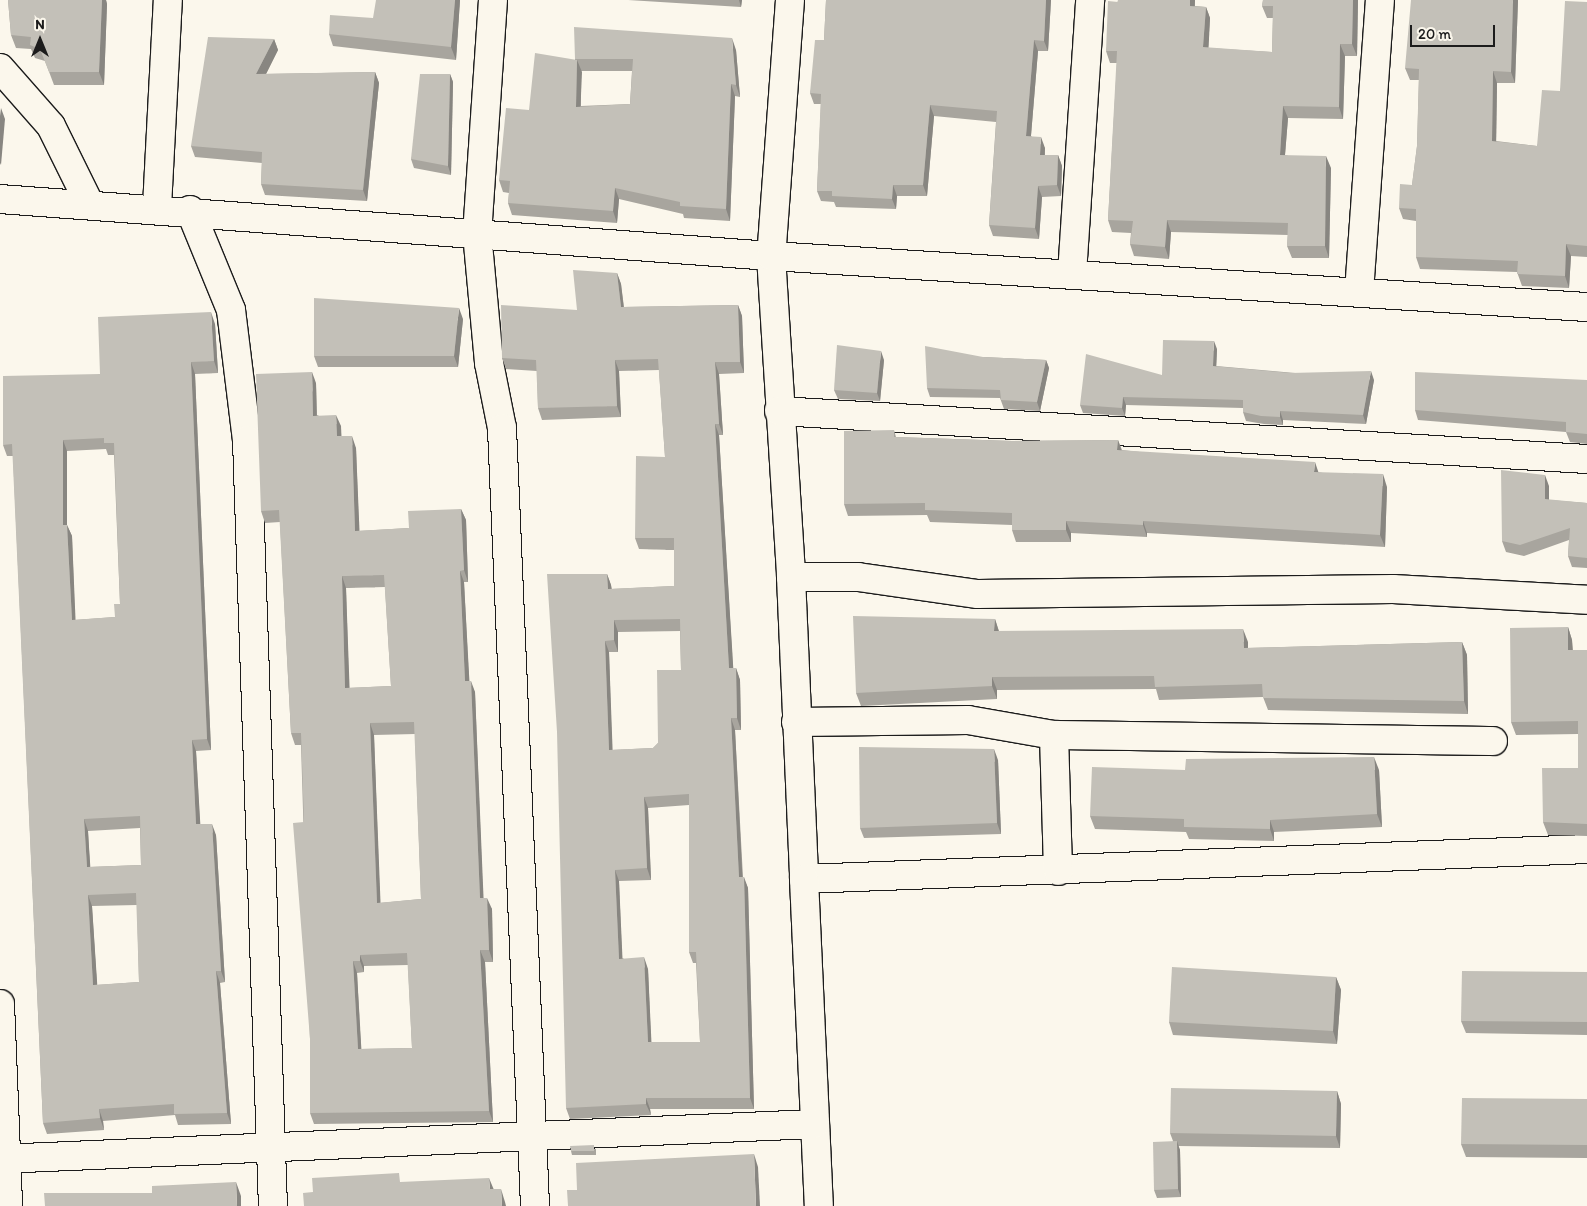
<!DOCTYPE html>
<html>
<head>
<meta charset="utf-8">
<style>
  body { margin:0 }
  #map { position:relative; width:1587px; height:1206px; overflow:hidden; background:#fbf7ec; font-family:Itim,sans-serif }
  div>[style] { position:absolute }
  [style*='--x'] { left:calc(var(--x)*1px); top:calc(var(--y)*1px); width:calc(var(--w)*1px); rotate:calc(var(--a)*1deg) }
  .roads { filter:drop-shadow(1px 0 #1c1c1c) drop-shadow(-1px 0 #1c1c1c) drop-shadow(0 1px #1c1c1c) drop-shadow(0 -1px #1c1c1c) }
  .minor>* { height:28px; margin:-14px; padding:0 14px; transform-origin:14px; border-radius:14px; background:#fbf7ec }
  .tertiary>* { height:28px; margin:-14px; padding:0 14px; transform-origin:14px; border-radius:14px; background:#fbf7ec }
  .wall>* { inset:0; background:#a8a59e }
  .shaded-wall>* { inset:0; background:#888681 }
  .building>* { inset:0; background:#c3c0b8 }
  span { translate:-50% -50%; white-space:nowrap; text-align:center; line-height:1.15; -webkit-text-stroke:4px #fbf7ec; paint-order:stroke }
  .north { position:absolute; left:15px; top:15px; width:50px; height:50px; -webkit-text-stroke:4px #fbf7ec; paint-order:stroke; rotate:0deg; font-size:14px; font-weight:700; line-height:20px; text-align:center; color:#1c1c1c }
  .north::after { content:''; display:block; margin:auto; width:18px; height:22px; background:#1c1c1c; clip-path:polygon(50% 0,100% 100%,50% 72%,0 100%) }
  .scale { position:absolute; left:1410px; top:25px; width:85px; height:22px; box-sizing:border-box; border:2px solid #1c1c1c; border-top:0; padding-left:6px; font-size:15px; line-height:18px; white-space:nowrap; color:#1c1c1c; -webkit-text-stroke:4px #fbf7ec; paint-order:stroke }
</style>
</head>
<body>
<div id="map">
  <div class="roads">
    <div class="minor">
      <i style="--x:493;--y:0;--w:234;--a:93.9"></i>
      <i style="--x:477;--y:233;--w:131;--a:84.7"></i>
      <i style="--x:489;--y:363;--w:66;--a:78.7"></i>
      <i style="--x:502;--y:428;--w:779;--a:87.57"></i>
      <i style="--x:790;--y:0;--w:257;--a:94.2"></i>
      <i style="--x:771;--y:256;--w:322;--a:86.4"></i>
      <i style="--x:791;--y:577;--w:302;--a:87.5"></i>
      <i style="--x:804;--y:879;--w:784;--a:-2.19"></i>
      <i style="--x:0;--y:68;--w:77;--a:48.7"></i>
      <i style="--x:51;--y:126;--w:86;--a:63.7"></i>
      <i style="--x:157;--y:207;--w:207;--a:-87"></i>
      <i style="--x:190;--y:210;--w:108;--a:67.7"></i>
      <i style="--x:231;--y:310;--w:131;--a:83"></i>
      <i style="--x:247;--y:440;--w:766;--a:88.06"></i>
      <i style="--x:1072;--y:274;--w:275;--a:-86.2"></i>
      <i style="--x:1359;--y:292;--w:293;--a:-85.9"></i>
      <i style="--x:779;--y:411;--w:809;--a:3.4"></i>
      <i style="--x:791;--y:577;--w:67;--a:0"></i>
      <i style="--x:858;--y:577;--w:121;--a:8.1"></i>
      <i style="--x:978;--y:594;--w:415;--a:-0.7"></i>
      <i style="--x:1393;--y:589;--w:194;--a:3.2"></i>
      <i style="--x:796;--y:722;--w:172;--a:-0.7"></i>
      <i style="--x:968;--y:720;--w:87;--a:9.9"></i>
      <i style="--x:1054;--y:735;--w:136;--a:88.3"></i>
      <i style="--x:1054;--y:735;--w:439;--a:0.8"></i>
      <i style="--x:804;--y:879;--w:327;--a:87.4"></i>
      <i style="--x:0;--y:1004;--w:202;--a:87.7"></i>
      <i style="--x:0;--y:1159;--w:815;--a:-2.46"></i>
    </div>
    <div class="tertiary">
      <i style="--x:0;--y:199;--w:773;--a:4.23"></i>
      <i style="--x:771;--y:256;--w:818;--a:3.58"></i>
    </div>
  </div>
  <div class="wall">
    <i style="clip-path:polygon(8px 0,106px 0,107px 4px,104px 85px,54px 85px,45px 61px,35px 58px,31px 49px,16px 48px,11px 35px)"></i>
    <i style="clip-path:polygon(460px 0,456px 60px,333px 46px,329px 34px,373px 18px)"></i>
    <i style="clip-path:polygon(628px 0,742px 0,741px 7px)"></i>
    <i style="clip-path:polygon(826px 0,1051px 0,1048px 51px,1038px 51px,1031px 136px,1045px 148px,1045px 155px,1058px 155px,1062px 166px,1061px 196px,1042px 197px,1039px 239px,993px 236px,989px 225px,996px 122px,934px 116px,927px 196px,897px 196px,896px 209px,836px 207px,834px 202px,821px 201px,817px 191px,821px 104px,814px 104px,810px 93px,824px 40px)"></i>
    <i style="clip-path:polygon(1118px 0,1195px 0,1195px 6px,1206px 7px,1210px 18px,1208px 48px,1272px 52px,1273px 18px,1267px 18px,1262px 6px,1263px 0,1358px 0,1357px 56px,1345px 56px,1343px 119px,1288px 118px,1285px 155px,1331px 168px,1329px 258px,1292px 258px,1287px 246px,1288px 235px,1171px 232px,1169px 259px,1134px 256px,1130px 244px,1131px 233px,1112px 232px,1108px 220px,1117px 63px,1110px 63px,1106px 51px)"></i>
    <i style="clip-path:polygon(1518px 0,1515px 83px,1497px 83px,1496px 141px,1537px 146px,1560px 91px,1587px 2px,1587px 257px,1571px 256px,1569px 288px,1522px 286px,1517px 272px,1420px 269px,1416px 257px,1416px 221px,1403px 219px,1399px 208px,1412px 185px,1417px 146px,1419px 80px,1410px 80px,1405px 68px)"></i>
    <i style="clip-path:polygon(274px 39px,278px 50px,266px 74px,375px 72px,379px 83px,367px 201px,265px 195px,261px 184px,262px 163px,195px 157px,191px 146px)"></i>
    <i style="clip-path:polygon(evenodd,736px 50px,740px 97px,735px 96px,730px 221px,684px 218px,683px 214px,619px 199px,617px 223px,512px 215px,508px 203px,509px 193px,503px 192px,499px 180px,529px 110px,575px 60px,575px 59px,736px 50px,581px 71px,632px 71px,630px 104px,581px 106px,581px 71px)"></i>
    <i style="clip-path:polygon(450px 74px,453px 82px,451px 175px,414px 168px,411px 159px)"></i>
    <i style="clip-path:polygon(evenodd,617px 273px,621px 284px,624px 307px,738px 305px,742px 316px,744px 373px,719px 374px,723px 435px,719px 435px,733px 668px,736px 668px,740px 680px,741px 730px,735px 730px,743px 877px,748px 888px,754px 1109px,650px 1109px,651px 1115px,570px 1119px,566px 1108px,607px 574px,611px 585px,612px 589px,674px 586px,674px 550px,639px 549px,635px 538px,665px 457px,659px 370px,619px 371px,621px 417px,542px 420px,538px 408px,537px 371px,506px 369px,502px 358px,577px 310px,617px 273px,680px 631px,681px 670px,658px 743px,653px 748px,612px 750px,609px 652px,618px 652px,618px 632px,680px 631px,617px 273px,689px 805px,689px 952px,693px 963px,696px 963px,700px 1042px,651px 1042px,648px 969px,622px 958px,619px 881px,651px 880px,648px 808px,689px 805px)"></i>
    <i style="clip-path:polygon(463px 319px,458px 367px,318px 367px,314px 356px)"></i>
    <i style="clip-path:polygon(evenodd,215px 324px,218px 373px,195px 374px,211px 750px,196px 751px,200px 824px,216px 835px,225px 982px,220px 983px,231px 1124px,178px 1125px,175px 1115px,103px 1121px,104px 1130px,47px 1134px,43px 1123px,13px 456px,7px 456px,3px 445px,100px 374px,215px 324px,106px 449px,108px 455px,114px 455px,120px 604px,115px 617px,75px 620px,72px 536px,67px 525px,67px 451px,106px 449px,215px 324px,140px 828px,141px 865px,90px 867px,88px 831px,140px 828px,215px 324px,137px 905px,139px 982px,97px 985px,92px 906px,137px 905px)"></i>
    <i style="clip-path:polygon(1217px 349px,1216px 366px,1374px 380px,1366px 424px,1283px 420px,1283px 425px,1264px 424px,1246px 421px,1243px 412px,1243px 408px,1126px 405px,1125px 416px,1083px 413px,1080px 405px,1162px 375px)"></i>
    <i style="clip-path:polygon(983px 357px,1046px 360px,1049px 368px,1040px 411px,1004px 409px,1000px 398px,930px 397px,927px 388px)"></i>
    <i style="clip-path:polygon(884px 360px,880px 401px,838px 399px,834px 390px)"></i>
    <i style="clip-path:polygon(1587px 380px,1587px 444px,1570px 442px,1566px 432px,1418px 420px,1415px 410px)"></i>
    <i style="clip-path:polygon(evenodd,316px 383px,317px 415px,341px 426px,341px 436px,356px 448px,359px 531px,409px 528px,461px 509px,466px 520px,468px 582px,464px 582px,469px 681px,475px 692px,483px 898px,492px 909px,493px 962px,485px 962px,493px 1122px,314px 1124px,310px 1113px,310px 1039px,301px 745px,295px 745px,291px 733px,280px 522px,265px 523px,261px 511px,316px 383px,385px 587px,391px 686px,349px 688px,346px 588px,385px 587px,316px 383px,415px 734px,421px 899px,380px 903px,374px 735px,415px 734px,316px 383px,408px 965px,412px 1048px,361px 1049px,357px 973px,364px 972px,364px 966px,408px 965px)"></i>
    <i style="clip-path:polygon(894px 430px,896px 437px,1012px 441px,1118px 440px,1122px 450px,1318px 472px,1387px 487px,1385px 547px,1147px 533px,1147px 537px,1071px 533px,1071px 542px,1016px 542px,1012px 530px,1012px 525px,930px 522px,927px 515px,848px 516px,844px 504px)"></i>
    <i style="clip-path:polygon(1549px 486px,1549px 500px,1587px 503px,1587px 568px,1572px 567px,1568px 556px,1569px 540px,1524px 556px,1506px 552px,1502px 541px)"></i>
    <i style="clip-path:polygon(995px 619px,999px 631px,1248px 642px,1248px 648px,1462px 642px,1467px 655px,1468px 714px,1268px 710px,1263px 697px,1159px 700px,1156px 689px,997px 690px,997px 699px,861px 706px,856px 693px)"></i>
    <i style="clip-path:polygon(1568px 627px,1572px 640px,1573px 650px,1587px 650px,1587px 836px,1548px 835px,1543px 822px,1578px 768px,1578px 734px,1516px 735px,1511px 722px)"></i>
    <i style="clip-path:polygon(998px 760px,1001px 834px,864px 838px,860px 828px)"></i>
    <i style="clip-path:polygon(1185px 770px,1379px 770px,1382px 827px,1274px 832px,1274px 841px,1189px 839px,1186px 832px,1095px 829px,1090px 816px)"></i>
    <i style="clip-path:polygon(1587px 972px,1587px 1035px,1466px 1033px,1461px 1021px)"></i>
    <i style="clip-path:polygon(1336px 977px,1341px 990px,1337px 1044px,1173px 1035px,1169px 1022px)"></i>
    <i style="clip-path:polygon(1337px 1091px,1341px 1104px,1340px 1148px,1178px 1146px,1180px 1150px,1181px 1197px,1157px 1198px,1154px 1190px,1173px 1141px,1170px 1133px)"></i>
    <i style="clip-path:polygon(1587px 1099px,1587px 1158px,1466px 1157px,1461px 1144px)"></i>
    <i style="clip-path:polygon(596px 1149px,596px 1155px,572px 1155px,571px 1151px)"></i>
  </div>
  <div class="shaded-wall">
    <i style="clip-path:polygon(102px 0,106px 0,107px 4px,104px 85px,99px 72px)"></i>
    <i style="clip-path:polygon(455px 0,460px 0,456px 60px,451px 47px)"></i>
    <i style="clip-path:polygon(739px 0,742px 0,741px 7px)"></i>
    <i style="clip-path:polygon(1046px 0,1051px 0,1048px 51px,1044px 41px)"></i>
    <i style="clip-path:polygon(1190px 0,1195px 0,1194px 18px,1190px 6px)"></i>
    <i style="clip-path:polygon(1353px 0,1358px 0,1357px 56px,1352px 44px)"></i>
    <i style="clip-path:polygon(1513px 0,1518px 0,1515px 83px,1511px 72px)"></i>
    <i style="clip-path:polygon(1206px 7px,1210px 18px,1208px 59px,1203px 47px)"></i>
    <i style="clip-path:polygon(732px 38px,736px 50px,740px 97px,736px 85px)"></i>
    <i style="clip-path:polygon(274px 39px,278px 50px,260px 86px,256px 74px)"></i>
    <i style="clip-path:polygon(1034px 40px,1038px 51px,1030px 147px,1026px 136px)"></i>
    <i style="clip-path:polygon(1340px 44px,1345px 56px,1343px 119px,1339px 107px)"></i>
    <i style="clip-path:polygon(577px 60px,582px 72px,580px 118px,576px 107px)"></i>
    <i style="clip-path:polygon(1493px 71px,1497px 83px,1496px 153px,1492px 141px)"></i>
    <i style="clip-path:polygon(375px 72px,379px 83px,367px 201px,363px 190px)"></i>
    <i style="clip-path:polygon(450px 74px,453px 82px,451px 175px,448px 166px)"></i>
    <i style="clip-path:polygon(731px 84px,735px 96px,730px 221px,726px 209px)"></i>
    <i style="clip-path:polygon(930px 105px,934px 116px,927px 196px,923px 185px)"></i>
    <i style="clip-path:polygon(1283px 106px,1288px 118px,1284px 167px,1280px 155px)"></i>
    <i style="clip-path:polygon(1px 108px,5px 119px,1px 165px,0 163px,0 116px)"></i>
    <i style="clip-path:polygon(1041px 137px,1045px 148px,1044px 166px,1040px 155px)"></i>
    <i style="clip-path:polygon(1058px 155px,1062px 166px,1061px 196px,1057px 185px)"></i>
    <i style="clip-path:polygon(1326px 156px,1331px 168px,1329px 258px,1325px 246px)"></i>
    <i style="clip-path:polygon(893px 185px,897px 196px,896px 209px,892px 199px)"></i>
    <i style="clip-path:polygon(1038px 186px,1042px 197px,1039px 239px,1035px 228px)"></i>
    <i style="clip-path:polygon(615px 188px,619px 199px,617px 223px,613px 211px)"></i>
    <i style="clip-path:polygon(1167px 220px,1171px 232px,1169px 259px,1165px 247px)"></i>
    <i style="clip-path:polygon(1566px 244px,1571px 256px,1569px 288px,1565px 276px)"></i>
    <i style="clip-path:polygon(617px 273px,621px 284px,625px 319px,621px 307px)"></i>
    <i style="clip-path:polygon(738px 305px,742px 316px,744px 373px,740px 362px)"></i>
    <i style="clip-path:polygon(459px 308px,463px 319px,458px 367px,454px 356px)"></i>
    <i style="clip-path:polygon(211px 312px,215px 324px,218px 373px,214px 361px)"></i>
    <i style="clip-path:polygon(1214px 341px,1217px 349px,1216px 374px,1213px 366px)"></i>
    <i style="clip-path:polygon(881px 351px,884px 360px,880px 401px,877px 393px)"></i>
    <i style="clip-path:polygon(615px 360px,619px 371px,621px 417px,617px 406px)"></i>
    <i style="clip-path:polygon(1046px 360px,1049px 368px,1040px 411px,1037px 402px)"></i>
    <i style="clip-path:polygon(191px 362px,195px 374px,211px 750px,207px 739px)"></i>
    <i style="clip-path:polygon(715px 362px,719px 374px,723px 435px,719px 424px)"></i>
    <i style="clip-path:polygon(1371px 371px,1374px 380px,1366px 424px,1363px 415px)"></i>
    <i style="clip-path:polygon(312px 372px,316px 383px,317px 427px,313px 416px)"></i>
    <i style="clip-path:polygon(1123px 397px,1126px 405px,1125px 416px,1122px 408px)"></i>
    <i style="clip-path:polygon(1280px 411px,1283px 420px,1283px 425px,1280px 417px)"></i>
    <i style="clip-path:polygon(336px 415px,341px 426px,342px 448px,337px 436px)"></i>
    <i style="clip-path:polygon(715px 424px,719px 435px,734px 680px,729px 668px)"></i>
    <i style="clip-path:polygon(352px 436px,356px 448px,360px 543px,355px 531px)"></i>
    <i style="clip-path:polygon(63px 440px,67px 451px,67px 536px,63px 525px)"></i>
    <i style="clip-path:polygon(1118px 440px,1122px 452px,1117px 450px)"></i>
    <i style="clip-path:polygon(1315px 462px,1319px 474px,1314px 472px)"></i>
    <i style="clip-path:polygon(1383px 474px,1387px 487px,1385px 547px,1380px 535px)"></i>
    <i style="clip-path:polygon(1545px 475px,1549px 486px,1549px 511px,1545px 499px)"></i>
    <i style="clip-path:polygon(461px 509px,466px 520px,468px 582px,464px 570px)"></i>
    <i style="clip-path:polygon(1066px 521px,1071px 533px,1071px 542px,1066px 530px)"></i>
    <i style="clip-path:polygon(1143px 521px,1147px 533px,1147px 537px,1143px 525px)"></i>
    <i style="clip-path:polygon(67px 525px,72px 536px,76px 631px,72px 620px)"></i>
    <i style="clip-path:polygon(460px 571px,464px 582px,470px 692px,465px 681px)"></i>
    <i style="clip-path:polygon(607px 574px,611px 585px,612px 600px,608px 589px)"></i>
    <i style="clip-path:polygon(342px 576px,346px 588px,350px 700px,345px 688px)"></i>
    <i style="clip-path:polygon(995px 619px,999px 632px,994px 631px)"></i>
    <i style="clip-path:polygon(614px 620px,618px 632px,618px 652px,614px 640px)"></i>
    <i style="clip-path:polygon(1568px 627px,1572px 640px,1573px 663px,1568px 650px)"></i>
    <i style="clip-path:polygon(1243px 629px,1248px 642px,1248px 661px,1244px 648px)"></i>
    <i style="clip-path:polygon(605px 641px,609px 652px,613px 761px,609px 750px)"></i>
    <i style="clip-path:polygon(1462px 642px,1467px 655px,1468px 714px,1464px 701px)"></i>
    <i style="clip-path:polygon(736px 668px,740px 680px,741px 730px,737px 718px)"></i>
    <i style="clip-path:polygon(992px 677px,997px 690px,997px 699px,992px 686px)"></i>
    <i style="clip-path:polygon(471px 681px,475px 692px,484px 909px,480px 898px)"></i>
    <i style="clip-path:polygon(731px 718px,735px 730px,743px 889px,739px 877px)"></i>
    <i style="clip-path:polygon(370px 723px,374px 735px,381px 915px,377px 903px)"></i>
    <i style="clip-path:polygon(192px 740px,196px 751px,201px 836px,196px 824px)"></i>
    <i style="clip-path:polygon(994px 749px,998px 760px,1001px 834px,997px 823px)"></i>
    <i style="clip-path:polygon(1374px 757px,1379px 770px,1382px 827px,1377px 814px)"></i>
    <i style="clip-path:polygon(644px 797px,648px 808px,651px 880px,647px 868px)"></i>
    <i style="clip-path:polygon(84px 819px,88px 831px,91px 878px,87px 867px)"></i>
    <i style="clip-path:polygon(1270px 820px,1274px 832px,1274px 841px,1270px 829px)"></i>
    <i style="clip-path:polygon(212px 824px,216px 835px,225px 982px,221px 971px)"></i>
    <i style="clip-path:polygon(615px 870px,619px 881px,623px 970px,619px 959px)"></i>
    <i style="clip-path:polygon(744px 877px,748px 888px,754px 1109px,750px 1098px)"></i>
    <i style="clip-path:polygon(88px 895px,92px 906px,98px 996px,93px 985px)"></i>
    <i style="clip-path:polygon(487px 898px,492px 909px,493px 962px,489px 950px)"></i>
    <i style="clip-path:polygon(480px 950px,485px 962px,493px 1122px,489px 1111px)"></i>
    <i style="clip-path:polygon(360px 955px,364px 966px,364px 972px,360px 961px)"></i>
    <i style="clip-path:polygon(644px 957px,648px 969px,652px 1054px,648px 1042px)"></i>
    <i style="clip-path:polygon(353px 961px,357px 973px,362px 1060px,358px 1049px)"></i>
    <i style="clip-path:polygon(216px 971px,220px 983px,231px 1124px,227px 1113px)"></i>
    <i style="clip-path:polygon(1336px 977px,1341px 990px,1337px 1044px,1333px 1031px)"></i>
    <i style="clip-path:polygon(1337px 1091px,1341px 1104px,1340px 1148px,1336px 1136px)"></i>
    <i style="clip-path:polygon(646px 1098px,650px 1109px,651px 1115px,646px 1104px)"></i>
    <i style="clip-path:polygon(99px 1109px,103px 1121px,104px 1130px,100px 1118px)"></i>
    <i style="clip-path:polygon(1177px 1141px,1180px 1150px,1181px 1197px,1178px 1189px)"></i>
    <i style="clip-path:polygon(754px 1154px,758px 1167px,760px 1206px,756px 1206px)"></i>
    <i style="clip-path:polygon(489px 1178px,494px 1190px,490px 1189px)"></i>
    <i style="clip-path:polygon(236px 1182px,241px 1196px,241px 1206px,237px 1206px)"></i>
    <i style="clip-path:polygon(501px 1189px,505px 1202px,506px 1206px,502px 1206px)"></i>
  </div>
  <div class="building">
    <i style="clip-path:polygon(8px 0,102px 0,99px 72px,49px 72px,40px 49px,30px 45px,31px 37px,11px 35px)"></i>
    <i style="clip-path:polygon(376px 0,455px 0,451px 47px,329px 34px,330px 15px,373px 18px)"></i>
    <i style="clip-path:polygon(826px 0,1046px 0,1044px 41px,1034px 40px,1026px 136px,1041px 137px,1040px 155px,1058px 155px,1057px 185px,1038px 186px,1035px 228px,989px 225px,997px 111px,930px 105px,923px 185px,893px 185px,892px 199px,832px 196px,832px 191px,817px 191px,821px 94px,810px 93px,815px 40px,824px 40px)"></i>
    <i style="clip-path:polygon(1118px 0,1190px 0,1190px 6px,1206px 7px,1203px 47px,1272px 52px,1273px 6px,1262px 6px,1263px 0,1353px 0,1352px 44px,1340px 44px,1339px 107px,1283px 106px,1280px 155px,1326px 156px,1325px 246px,1287px 246px,1288px 223px,1167px 220px,1165px 247px,1130px 244px,1133px 221px,1108px 220px,1117px 51px,1106px 51px,1108px 1px,1118px 2px)"></i>
    <i style="clip-path:polygon(1411px 0,1513px 0,1511px 72px,1493px 71px,1492px 141px,1537px 146px,1542px 90px,1560px 91px,1565px 1px,1587px 2px,1587px 246px,1566px 244px,1565px 276px,1517px 274px,1518px 261px,1416px 257px,1416px 209px,1399px 208px,1400px 184px,1412px 185px,1417px 146px,1419px 69px,1405px 68px)"></i>
    <i style="clip-path:polygon(574px 27px,732px 38px,736px 85px,731px 84px,726px 209px,680px 206px,680px 202px,615px 188px,613px 211px,508px 203px,510px 181px,499px 180px,506px 108px,529px 110px,535px 53px,577px 60px,576px 107px,630px 104px,633px 59px,575px 59px)"></i>
    <i style="clip-path:polygon(208px 37px,274px 39px,256px 74px,375px 72px,363px 190px,261px 184px,262px 152px,191px 146px)"></i>
    <i style="clip-path:polygon(420px 74px,450px 74px,448px 166px,411px 159px)"></i>
    <i style="clip-path:polygon(evenodd,573px 270px,617px 273px,621px 307px,738px 305px,740px 362px,715px 362px,719px 424px,715px 424px,729px 668px,736px 668px,737px 718px,731px 718px,739px 877px,744px 877px,750px 1098px,646px 1098px,646px 1104px,566px 1108px,557px 732px,547px 574px,607px 574px,608px 589px,674px 586px,674px 538px,635px 538px,636px 456px,665px 457px,658px 359px,615px 360px,617px 406px,538px 408px,536px 360px,502px 358px,501px 305px,577px 310px,573px 270px,680px 619px,681px 670px,657px 670px,658px 743px,653px 748px,609px 750px,605px 641px,614px 640px,614px 620px,680px 619px,573px 270px,689px 794px,689px 952px,696px 952px,700px 1042px,648px 1042px,644px 957px,619px 959px,615px 870px,647px 868px,644px 797px,689px 794px)"></i>
    <i style="clip-path:polygon(314px 298px,459px 308px,454px 356px,314px 356px)"></i>
    <i style="clip-path:polygon(evenodd,211px 312px,214px 361px,191px 362px,207px 739px,192px 740px,196px 824px,212px 824px,221px 971px,216px 971px,227px 1113px,174px 1114px,174px 1104px,99px 1109px,100px 1118px,43px 1123px,12px 444px,3px 445px,3px 376px,100px 374px,98px 317px,211px 312px,104px 438px,104px 443px,114px 443px,120px 604px,114px 604px,115px 617px,72px 620px,67px 525px,63px 525px,63px 440px,104px 438px,211px 312px,140px 816px,141px 865px,87px 867px,84px 819px,140px 816px,211px 312px,136px 893px,139px 982px,93px 985px,88px 895px,136px 893px)"></i>
    <i style="clip-path:polygon(1163px 340px,1214px 341px,1213px 366px,1290px 373px,1371px 371px,1363px 415px,1280px 411px,1280px 417px,1261px 416px,1243px 412px,1243px 400px,1123px 397px,1122px 408px,1080px 405px,1086px 354px,1162px 375px)"></i>
    <i style="clip-path:polygon(837px 345px,881px 351px,877px 393px,834px 390px)"></i>
    <i style="clip-path:polygon(925px 346px,983px 357px,1046px 360px,1037px 402px,1001px 400px,1000px 390px,927px 388px)"></i>
    <i style="clip-path:polygon(evenodd,312px 372px,313px 416px,336px 415px,337px 436px,352px 436px,355px 531px,409px 528px,408px 511px,461px 509px,464px 570px,460px 571px,465px 681px,471px 681px,480px 898px,487px 898px,489px 950px,480px 950px,489px 1111px,310px 1113px,310px 1039px,293px 823px,304px 822px,301px 733px,291px 733px,279px 510px,261px 511px,256px 374px,312px 372px,384px 575px,391px 686px,345px 688px,342px 576px,384px 575px,312px 372px,414px 722px,421px 899px,377px 903px,370px 723px,414px 722px,312px 372px,407px 953px,412px 1048px,358px 1049px,353px 961px,360px 961px,360px 955px,407px 953px)"></i>
    <i style="clip-path:polygon(1415px 372px,1587px 380px,1587px 434px,1566px 432px,1566px 422px,1415px 410px)"></i>
    <i style="clip-path:polygon(894px 430px,894px 437px,1012px 441px,1118px 440px,1117px 450px,1315px 462px,1314px 472px,1383px 474px,1380px 535px,1143px 521px,1143px 525px,1066px 521px,1066px 530px,1012px 530px,1012px 513px,925px 510px,925px 503px,844px 504px,844px 431px)"></i>
    <i style="clip-path:polygon(1501px 470px,1545px 475px,1545px 499px,1587px 503px,1587px 558px,1568px 556px,1570px 528px,1520px 545px,1502px 541px)"></i>
    <i style="clip-path:polygon(853px 616px,995px 619px,994px 631px,1243px 629px,1244px 648px,1462px 642px,1464px 701px,1263px 698px,1262px 684px,1155px 687px,1154px 676px,992px 677px,992px 686px,856px 693px)"></i>
    <i style="clip-path:polygon(1568px 627px,1568px 650px,1587px 650px,1587px 824px,1543px 822px,1542px 768px,1578px 768px,1578px 721px,1511px 722px,1510px 628px)"></i>
    <i style="clip-path:polygon(859px 747px,994px 749px,997px 823px,860px 828px)"></i>
    <i style="clip-path:polygon(1374px 757px,1377px 814px,1270px 820px,1270px 829px,1184px 827px,1184px 819px,1090px 816px,1092px 767px,1185px 770px,1186px 759px)"></i>
    <i style="clip-path:polygon(1172px 967px,1336px 977px,1333px 1031px,1169px 1022px)"></i>
    <i style="clip-path:polygon(1462px 971px,1587px 972px,1587px 1022px,1461px 1021px)"></i>
    <i style="clip-path:polygon(1171px 1088px,1337px 1091px,1336px 1136px,1170px 1133px)"></i>
    <i style="clip-path:polygon(1462px 1098px,1587px 1099px,1587px 1145px,1461px 1144px)"></i>
    <i style="clip-path:polygon(1177px 1141px,1178px 1189px,1154px 1190px,1153px 1142px)"></i>
    <i style="clip-path:polygon(594px 1145px,594px 1151px,571px 1151px,570px 1146px)"></i>
    <i style="clip-path:polygon(754px 1154px,756px 1206px,568px 1206px,567px 1190px,577px 1190px,576px 1163px)"></i>
    <i style="clip-path:polygon(399px 1173px,400px 1182px,489px 1178px,490px 1189px,501px 1189px,502px 1206px,304px 1206px,303px 1193px,313px 1192px,312px 1178px)"></i>
    <i style="clip-path:polygon(236px 1182px,237px 1206px,45px 1206px,44px 1193px,152px 1193px,152px 1186px)"></i>
  </div>
  <div class="north">N</div>
  <div class="scale">20 m</div>
</div>
</body>
</html>
